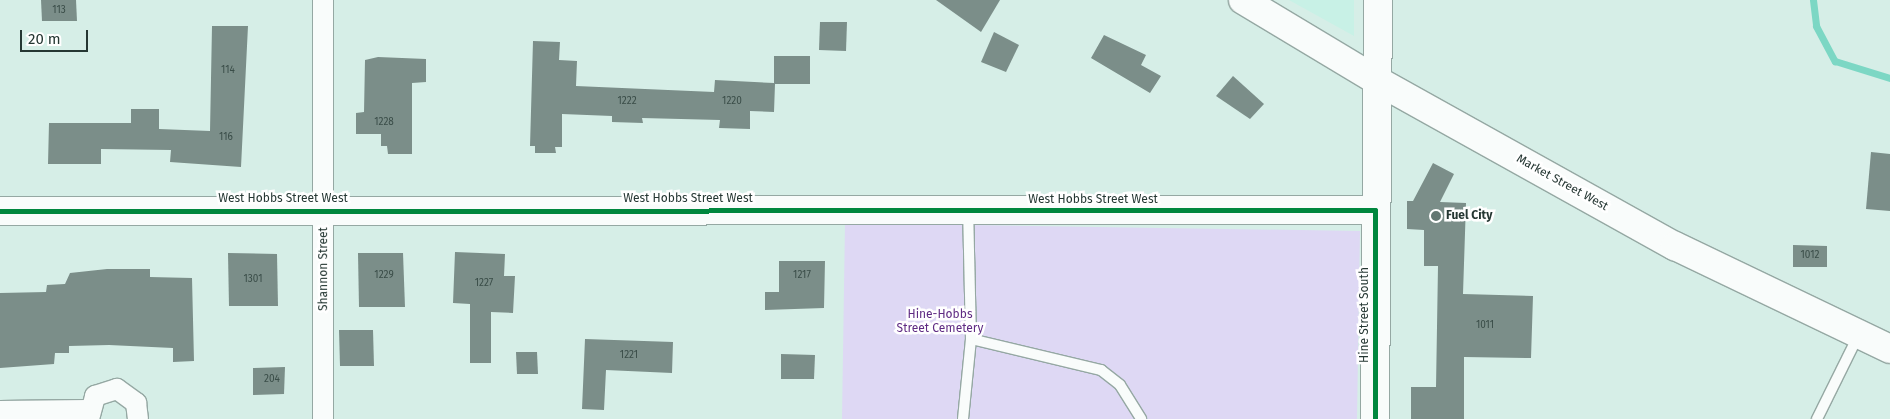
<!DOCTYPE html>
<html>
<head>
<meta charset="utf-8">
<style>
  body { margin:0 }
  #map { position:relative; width:1890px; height:419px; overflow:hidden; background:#d6eee7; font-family:"Fira Sans",sans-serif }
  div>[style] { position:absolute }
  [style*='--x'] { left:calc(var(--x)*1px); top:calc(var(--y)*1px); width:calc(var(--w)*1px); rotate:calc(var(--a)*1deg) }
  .built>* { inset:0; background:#c8f1e6 }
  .green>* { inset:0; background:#ded8f4 }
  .stream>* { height:7px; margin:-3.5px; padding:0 3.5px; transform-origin:3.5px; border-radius:3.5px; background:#7cd7c4 }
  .building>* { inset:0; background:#7b8e89 }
  .roads { filter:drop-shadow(1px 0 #95a8a3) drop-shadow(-1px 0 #95a8a3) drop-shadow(0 1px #95a8a3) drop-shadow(0 -1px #95a8a3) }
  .lane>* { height:10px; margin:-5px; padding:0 5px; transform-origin:5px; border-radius:5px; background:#f9fcfb }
  .street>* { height:20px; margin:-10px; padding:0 10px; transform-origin:10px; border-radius:10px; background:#f9fcfb }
  .secondary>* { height:28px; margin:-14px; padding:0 14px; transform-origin:14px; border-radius:14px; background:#f9fcfb }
  .cycleway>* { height:5px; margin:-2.5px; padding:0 2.5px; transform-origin:2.5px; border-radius:2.5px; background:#00873e }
  .dots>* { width:14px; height:14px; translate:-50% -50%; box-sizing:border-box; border:2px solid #fff; border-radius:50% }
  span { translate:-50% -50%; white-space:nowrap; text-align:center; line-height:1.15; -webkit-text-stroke:5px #fff; paint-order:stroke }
  .number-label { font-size:10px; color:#3a4d48 }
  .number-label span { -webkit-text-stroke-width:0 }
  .street-label { font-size:12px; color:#253733 }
  .poi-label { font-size:12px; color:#253733; font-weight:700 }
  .left { translate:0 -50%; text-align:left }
  .park-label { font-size:12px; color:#5f2b83 }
  .scale { position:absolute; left:20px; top:30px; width:68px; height:22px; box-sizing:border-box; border:2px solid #253733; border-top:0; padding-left:6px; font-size:15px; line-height:18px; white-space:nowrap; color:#253733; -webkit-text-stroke:4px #fff; paint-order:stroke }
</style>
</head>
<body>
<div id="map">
  <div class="built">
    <i style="clip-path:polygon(1289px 0,1354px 0,1354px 36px)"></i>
  </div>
  <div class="green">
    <i style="clip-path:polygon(845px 223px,1360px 231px,1357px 419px,842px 419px)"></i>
  </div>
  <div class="stream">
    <i style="--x:1813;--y:0;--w:26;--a:83"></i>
    <i style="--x:1816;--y:26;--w:40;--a:62"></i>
    <i style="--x:1835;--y:61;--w:58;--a:17.2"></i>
  </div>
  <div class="building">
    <i style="clip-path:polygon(41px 0,76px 0,77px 21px,42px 21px)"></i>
    <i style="clip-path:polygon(936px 0,1000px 0,981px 32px)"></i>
    <i style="clip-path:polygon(820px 22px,847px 22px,846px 51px,819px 50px)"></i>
    <i style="clip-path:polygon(212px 26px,248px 26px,241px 167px,170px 162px,171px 150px,101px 149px,101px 164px,48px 164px,49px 123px,131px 123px,131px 109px,159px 109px,159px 129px,210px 131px)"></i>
    <i style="clip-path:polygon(994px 32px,1019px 45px,1006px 72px,981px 62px)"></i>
    <i style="clip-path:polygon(1104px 35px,1146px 55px,1141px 65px,1161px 76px,1150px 93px,1091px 58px)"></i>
    <i style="clip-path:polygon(533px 41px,560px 42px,559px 60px,577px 61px,576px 86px,714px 92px,715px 80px,774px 83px,774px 56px,810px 56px,810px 84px,775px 84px,774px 112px,750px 111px,750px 129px,719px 128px,720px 120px,642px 118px,643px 123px,612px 122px,612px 116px,562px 114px,562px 147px,555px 147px,556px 153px,535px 153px,535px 146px,530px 146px)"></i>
    <i style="clip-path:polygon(378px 57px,426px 59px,426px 82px,412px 83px,412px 154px,388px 154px,387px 146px,381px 146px,381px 134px,356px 134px,356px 113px,364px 112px,365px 60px)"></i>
    <i style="clip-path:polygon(1233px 76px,1264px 104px,1250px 119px,1216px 96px)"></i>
    <i style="clip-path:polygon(1871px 152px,1890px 154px,1890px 211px,1866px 209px)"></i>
    <i style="clip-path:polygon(1433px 163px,1454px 174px,1440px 202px,1466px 203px,1463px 294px,1533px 296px,1531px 358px,1464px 357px,1464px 419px,1411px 419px,1411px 387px,1436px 387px,1438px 266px,1424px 266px,1424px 230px,1407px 229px,1407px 201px,1413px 201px)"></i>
    <i style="clip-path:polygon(1793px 245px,1827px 246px,1827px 267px,1793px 267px)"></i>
    <i style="clip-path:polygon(455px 252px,505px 254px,504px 276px,515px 276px,513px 313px,491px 312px,491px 363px,470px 363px,470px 304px,453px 303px)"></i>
    <i style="clip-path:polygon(228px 253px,277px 254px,278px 306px,229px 306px)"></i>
    <i style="clip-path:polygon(358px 253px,403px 253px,405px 307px,359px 307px)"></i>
    <i style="clip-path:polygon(779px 261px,825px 261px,824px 308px,765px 310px,765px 292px,779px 292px)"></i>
    <i style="clip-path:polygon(107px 269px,150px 269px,150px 277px,192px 278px,194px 361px,173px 362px,173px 348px,109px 345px,69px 346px,69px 353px,55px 353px,54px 364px,0 368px,0 293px,46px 292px,47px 285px,65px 284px,70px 273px)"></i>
    <i style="clip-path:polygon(339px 330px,373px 330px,374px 366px,340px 366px)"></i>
    <i style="clip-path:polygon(585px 339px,673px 342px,672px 373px,606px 370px,604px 410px,582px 409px)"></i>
    <i style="clip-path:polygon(516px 352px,537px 352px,538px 374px,517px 374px)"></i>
    <i style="clip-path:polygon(781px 354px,815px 355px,814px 379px,781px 379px)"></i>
    <i style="clip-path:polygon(285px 367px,284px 394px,253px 395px,253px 368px)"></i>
  </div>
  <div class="roads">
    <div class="lane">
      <i style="--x:971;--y:339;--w:134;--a:13.4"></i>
      <i style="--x:1101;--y:370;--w:24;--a:38"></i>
      <i style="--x:1120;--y:385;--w:40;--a:58"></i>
      <i style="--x:963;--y:419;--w:80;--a:-84.3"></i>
      <i style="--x:971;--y:339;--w:129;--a:-91.3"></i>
      <i style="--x:1817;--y:419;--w:95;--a:-63.7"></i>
    </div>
    <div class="street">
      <i style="--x:323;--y:0;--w:419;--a:90"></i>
      <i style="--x:0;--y:411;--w:88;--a:-0.7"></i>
      <i style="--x:89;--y:419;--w:24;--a:-75"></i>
      <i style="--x:95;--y:396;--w:23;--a:-18"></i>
      <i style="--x:117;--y:389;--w:24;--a:36"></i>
      <i style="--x:136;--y:403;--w:16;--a:83"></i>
    </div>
    <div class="secondary">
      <i style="--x:1243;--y:0;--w:157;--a:31"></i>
      <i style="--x:1378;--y:81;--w:340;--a:29.1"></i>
      <i style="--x:1675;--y:246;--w:238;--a:25.6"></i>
      <i style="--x:0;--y:211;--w:1375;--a:-0.04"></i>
      <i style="--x:1375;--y:419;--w:419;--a:-89.6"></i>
    </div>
  </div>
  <div class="cycleway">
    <i style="--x:0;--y:211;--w:1375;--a:-0.04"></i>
    <i style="--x:1375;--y:210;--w:209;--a:90"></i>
  </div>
  <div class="dots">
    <i style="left:1436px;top:216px;background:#637772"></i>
  </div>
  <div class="number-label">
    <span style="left:59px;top:11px">113</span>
    <span style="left:228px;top:71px">114</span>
    <span style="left:627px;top:102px">1222</span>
    <span style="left:732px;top:102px">1220</span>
    <span style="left:384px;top:123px">1228</span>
    <span style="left:226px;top:138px">116</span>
    <span style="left:1810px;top:256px">1012</span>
    <span style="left:384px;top:276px">1229</span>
    <span style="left:802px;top:276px">1217</span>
    <span style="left:253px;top:280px">1301</span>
    <span style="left:484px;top:284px">1227</span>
    <span style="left:1485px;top:326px">1011</span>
    <span style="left:629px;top:356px">1221</span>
    <span style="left:272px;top:380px">204</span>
  </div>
  <div class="street-label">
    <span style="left:1562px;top:183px;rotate:29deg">Market Street West</span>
    <span style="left:283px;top:199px">West Hobbs Street West</span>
    <span style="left:688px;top:199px">West Hobbs Street West</span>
    <span style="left:1093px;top:200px">West Hobbs Street West</span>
    <span style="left:324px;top:269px;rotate:-90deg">Shannon Street</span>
    <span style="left:1365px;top:315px;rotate:-90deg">Hine Street South</span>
  </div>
  <div class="poi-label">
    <span class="left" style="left:1446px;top:216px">Fuel City</span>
  </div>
  <div class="park-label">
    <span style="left:940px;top:322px">Hine-Hobbs<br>Street Cemetery</span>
  </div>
  <div class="scale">20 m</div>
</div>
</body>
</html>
